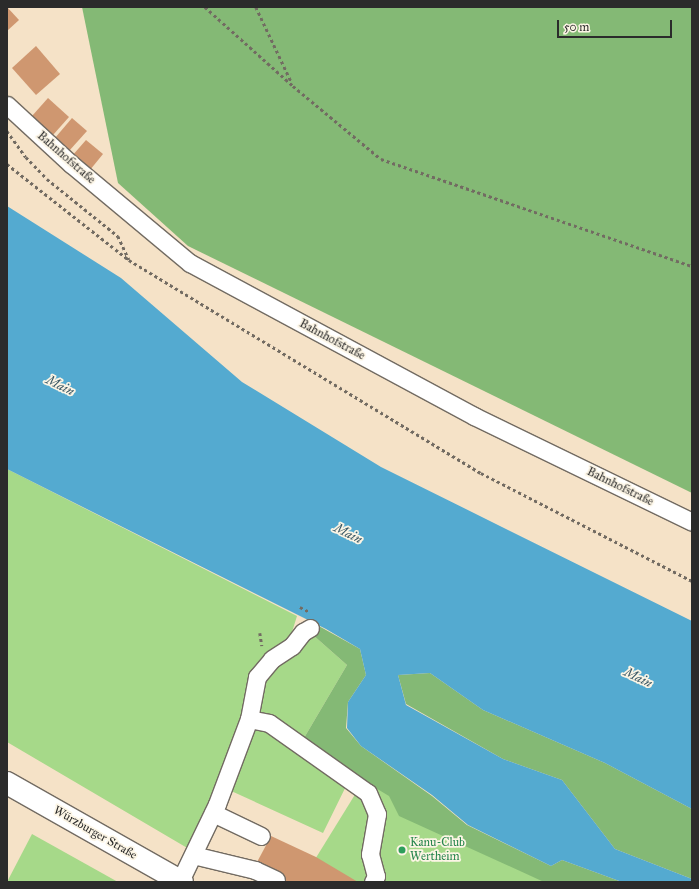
<!DOCTYPE html>
<html>
<head>
<meta charset="utf-8">
<style>
  body { margin:0 }
  #map { position:relative; width:699px; height:889px; overflow:hidden; background:#f5e2c7; font-family:"IM FELL Great Primer",serif }
  div>[style] { position:absolute }
  [style*='--x'] { left:calc(var(--x)*1px); top:calc(var(--y)*1px); width:calc(var(--w)*1px); rotate:calc(var(--a)*1deg) }
  .green>* { inset:0; background:#a6d989 }
  .forest>* { inset:0; background:#84b975 }
  .water>* { inset:0; background:#54aad0 }
  .building>* { inset:0; background:#cf9770 }
  .path>* { height:2.5px; margin-top:-1.25px; transform-origin:0; background:repeating-linear-gradient(90deg,#726b62 0 3px,transparent 0 6px) }
  .roads { filter:drop-shadow(1px 0 #726b62) drop-shadow(-1px 0 #726b62) drop-shadow(0 1px #726b62) drop-shadow(0 -1px #726b62) }
  .minor>* { height:17px; margin:-8.5px; padding:0 8.5px; transform-origin:8.5px; border-radius:8.5px; background:#fff }
  .major>* { height:22px; margin:-11px; padding:0 11px; transform-origin:11px; border-radius:11px; background:#fff }
  .dots>* { width:11px; height:11px; translate:-50% -50%; box-sizing:border-box; border:2px solid #fcf5e5; border-radius:50% }
  span { translate:-50% -50%; white-space:nowrap; text-align:center; line-height:1.15; -webkit-text-stroke:3.5px #fcf5e5; paint-order:stroke }
  .street-label { font-size:12px; color:#2b2b2b }
  .leisure-label { font-size:12px; color:#27864d }
  .left { translate:0 -50%; text-align:left }
  .water-label { font-size:13px; color:#395765; font-style:italic }
  .frame { position:absolute; inset:0; border:8px solid #2b2b2b; pointer-events:none }
  .scale { position:absolute; left:557px; top:20px; width:115px; height:18px; box-sizing:border-box; border:2px solid #2b2b2b; border-top:0; padding-left:5px; font-size:12px; line-height:14px; white-space:nowrap; color:#2b2b2b; -webkit-text-stroke:3px #fcf5e5; paint-order:stroke }
</style>
</head>
<body>
<div id="map">
  <div class="green">
    <i style="clip-path:polygon(7px 469px,297px 616px,292px 632px,313px 635px,347px 665px,304px 738px,352px 774px,323px 833px,218px 785px,189px 849px,7px 742px)"></i>
    <i style="clip-path:polygon(364px 780px,545px 882px,301px 882px)"></i>
    <i style="clip-path:polygon(32px 834px,118px 882px,7px 882px)"></i>
  </div>
  <div class="forest">
    <i style="clip-path:polygon(82px 7px,692px 7px,692px 493px,188px 246px,118px 183px)"></i>
    <i style="clip-path:polygon(317px 625px,360px 649px,366px 675px,348px 702px,346px 728px,361px 746px,432px 796px,467px 825px,551px 866px,562px 860px,622px 882px,544px 882px,399px 816px,389px 796px,309px 748px,304px 738px,347px 665px,313px 635px)"></i>
    <i style="clip-path:polygon(430px 673px,483px 710px,605px 763px,692px 809px,692px 879px,615px 849px,562px 780px,503px 759px,406px 704px,398px 675px)"></i>
  </div>
  <div class="water">
    <i style="clip-path:polygon(7px 206px,121px 278px,242px 382px,381px 467px,692px 621px,692px 809px,605px 763px,483px 710px,430px 673px,398px 675px,406px 705px,503px 759px,562px 780px,615px 849px,692px 879px,692px 882px,622px 882px,562px 860px,551px 866px,468px 825px,432px 795px,361px 746px,347px 728px,348px 702px,366px 675px,360px 649px,326px 629px,7px 469px)"></i>
  </div>
  <div class="building">
    <i style="clip-path:polygon(7px 7px,19px 20px,7px 31px)"></i>
    <i style="clip-path:polygon(36px 46px,60px 74px,36px 95px,12px 68px)"></i>
    <i style="clip-path:polygon(48px 98px,69px 117px,53px 135px,32px 116px)"></i>
    <i style="clip-path:polygon(72px 118px,87px 131px,69px 151px,55px 138px)"></i>
    <i style="clip-path:polygon(86px 140px,103px 154px,90px 170px,72px 156px)"></i>
    <i style="clip-path:polygon(271px 836px,316px 857px,358px 882px,280px 882px,256px 864px)"></i>
  </div>
  <div class="path">
    <i style="--x:205;--y:7;--w:118;--a:41.9"></i>
    <i style="--x:293;--y:86;--w:114;--a:39.7"></i>
    <i style="--x:381;--y:159;--w:329;--a:19"></i>
    <i style="--x:256;--y:7;--w:84;--a:64.7"></i>
    <i style="--x:7;--y:131;--w:32;--a:54"></i>
    <i style="--x:26;--y:157;--w:30;--a:46"></i>
    <i style="--x:47;--y:179;--w:91;--a:38.8"></i>
    <i style="--x:118;--y:236;--w:26;--a:65"></i>
    <i style="--x:7;--y:164;--w:155;--a:38.2"></i>
    <i style="--x:129;--y:260;--w:411;--a:31.2"></i>
    <i style="--x:481;--y:473;--w:237;--a:27.1"></i>
    <i style="--x:300;--y:607;--w:11;--a:27"></i>
    <i style="--x:260;--y:633;--w:13;--a:81"></i>
  </div>
  <div class="roads">
    <div class="minor">
      <i style="--x:7;--y:105;--w:87;--a:42.7"></i>
      <i style="--x:71;--y:164;--w:155;--a:39.8"></i>
      <i style="--x:190;--y:263;--w:323;--a:28.3"></i>
      <i style="--x:474;--y:416;--w:242;--a:25.9"></i>
      <i style="--x:249;--y:719;--w:43;--a:-79.2"></i>
      <i style="--x:257;--y:677;--w:23;--a:-50"></i>
      <i style="--x:272;--y:659;--w:24;--a:-33"></i>
      <i style="--x:292;--y:646;--w:18;--a:-52"></i>
      <i style="--x:303;--y:632;--w:8;--a:-30"></i>
      <i style="--x:213;--y:813;--w:53;--a:25.6"></i>
      <i style="--x:193;--y:855;--w:64;--a:13.6"></i>
      <i style="--x:255;--y:870;--w:23;--a:25"></i>
      <i style="--x:180;--y:881;--w:85;--a:-64.3"></i>
      <i style="--x:217;--y:804;--w:91;--a:-69.4"></i>
      <i style="--x:249;--y:719;--w:20;--a:11"></i>
      <i style="--x:269;--y:723;--w:121;--a:35.3"></i>
      <i style="--x:368;--y:793;--w:23;--a:67"></i>
      <i style="--x:377;--y:814;--w:41;--a:99.9"></i>
      <i style="--x:370;--y:854;--w:23;--a:75"></i>
      <i style="--x:376;--y:876;--w:7;--a:117"></i>
    </div>
    <div class="major">
      <i style="--x:7;--y:783;--w:201;--a:29.5"></i>
    </div>
  </div>
  <div class="dots">
    <i style="left:402px;top:850px;background:#2e9e5b"></i>
  </div>
  <div class="street-label">
    <span style="left:66px;top:158px;rotate:41deg">Bahnhofstraße</span>
    <span style="left:332px;top:340px;rotate:28deg">Bahnhofstraße</span>
    <span style="left:620px;top:487px;rotate:26deg">Bahnhofstraße</span>
    <span style="left:95px;top:833px;rotate:30deg">Würzburger Straße</span>
  </div>
  <div class="leisure-label">
    <span class="left" style="left:410px;top:850px">Kanu-Club<br>Wertheim</span>
  </div>
  <div class="water-label">
    <span style="left:60px;top:386px;rotate:27deg">Main</span>
    <span style="left:348px;top:534px;rotate:27deg">Main</span>
    <span style="left:638px;top:678px;rotate:26deg">Main</span>
  </div>
  <div class="frame"></div>
  <div class="scale">50 m</div>
</div>
</body>
</html>
